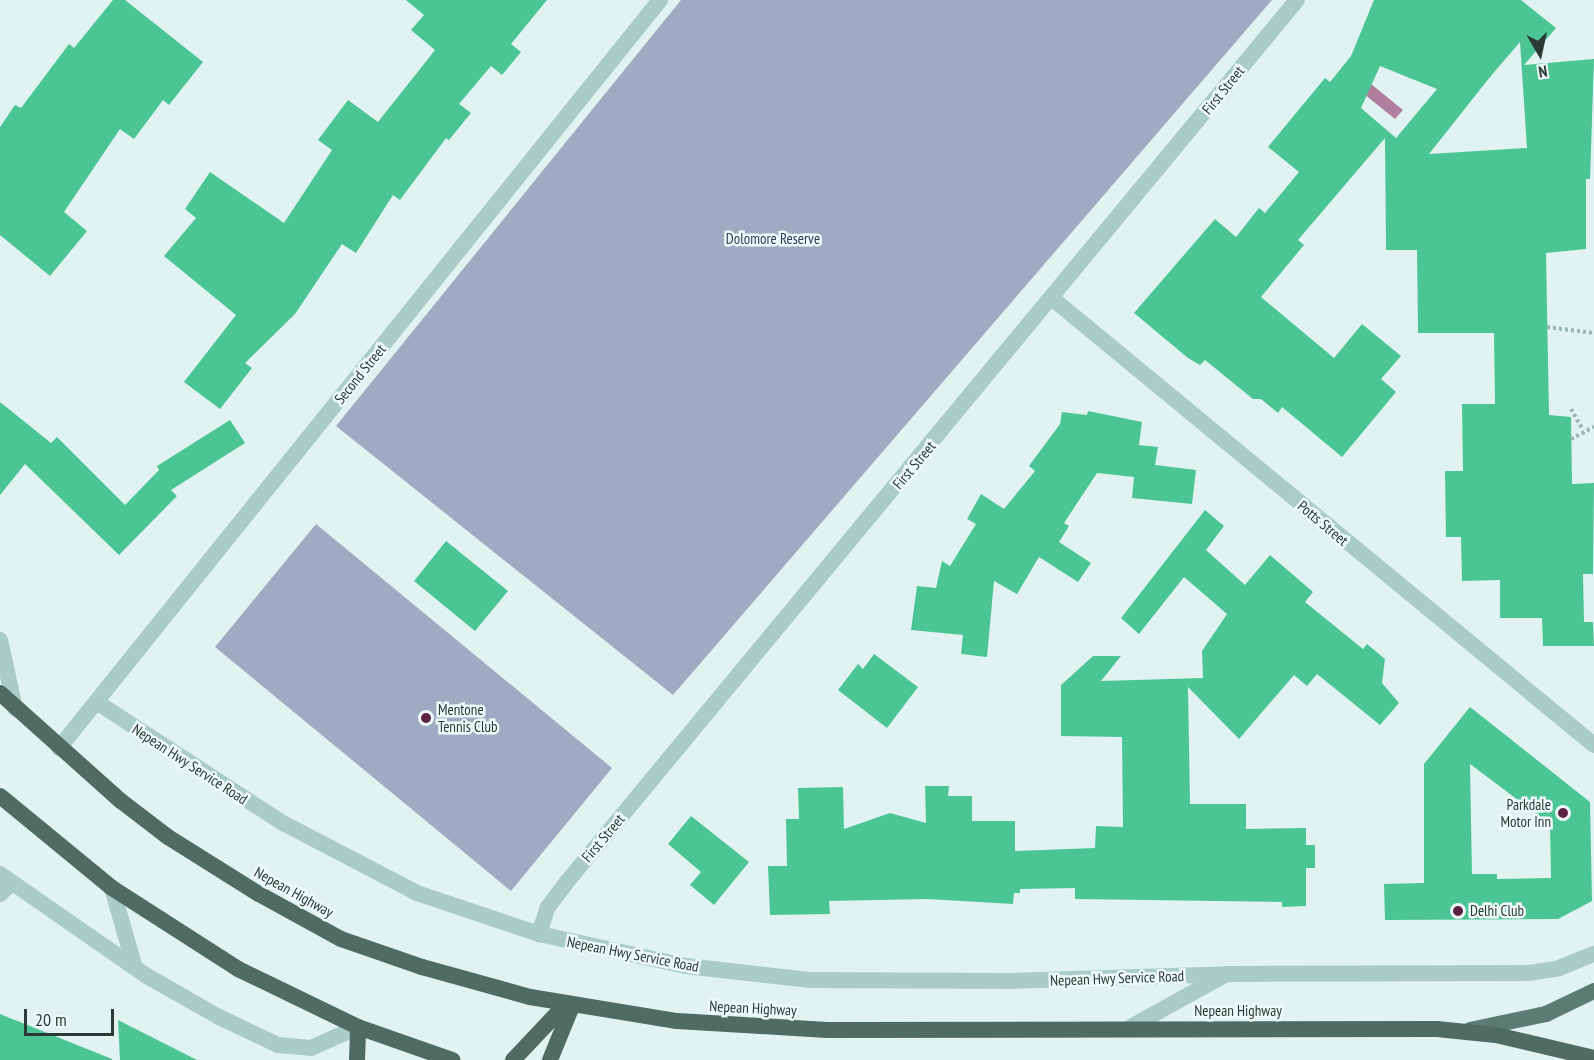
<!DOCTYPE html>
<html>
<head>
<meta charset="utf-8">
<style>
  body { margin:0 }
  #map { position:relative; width:1594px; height:1060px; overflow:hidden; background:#e0f3f1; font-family:"PT Sans Narrow",sans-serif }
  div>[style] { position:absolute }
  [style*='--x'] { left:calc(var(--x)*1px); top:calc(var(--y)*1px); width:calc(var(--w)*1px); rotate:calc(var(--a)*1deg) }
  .green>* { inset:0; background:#a0abc3 }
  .water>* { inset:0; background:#b07f9d }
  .building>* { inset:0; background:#4cc594 }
  .path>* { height:4px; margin-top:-2px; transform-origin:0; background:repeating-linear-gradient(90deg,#96b8b0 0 3px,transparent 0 6px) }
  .service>* { height:15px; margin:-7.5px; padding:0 7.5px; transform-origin:7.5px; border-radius:7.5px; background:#abccc6 }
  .minor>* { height:16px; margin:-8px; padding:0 8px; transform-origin:8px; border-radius:8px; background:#abccc6 }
  .primary>* { height:16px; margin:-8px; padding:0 8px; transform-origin:8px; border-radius:8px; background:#5c7b72 }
  .trunk>* { height:16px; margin:-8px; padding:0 8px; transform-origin:8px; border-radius:8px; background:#4f6b62 }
  .dots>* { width:16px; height:16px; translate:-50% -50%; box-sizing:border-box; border:3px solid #edfaf9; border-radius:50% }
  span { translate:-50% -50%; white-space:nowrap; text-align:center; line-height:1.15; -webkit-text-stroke:5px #edfaf9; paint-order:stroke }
  .street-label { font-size:15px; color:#2b3a35 }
  .park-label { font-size:15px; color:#2e3a58 }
  .poi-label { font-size:15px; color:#2b3a35 }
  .left { translate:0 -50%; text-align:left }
  .right { translate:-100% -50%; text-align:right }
  .north { position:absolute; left:1510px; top:24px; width:60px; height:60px; -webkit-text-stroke:4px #edfaf9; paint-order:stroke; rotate:171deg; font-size:16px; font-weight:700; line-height:24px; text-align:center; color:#2b3a35 }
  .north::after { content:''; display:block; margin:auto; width:21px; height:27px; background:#2b3a35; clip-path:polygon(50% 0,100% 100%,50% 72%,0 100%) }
  .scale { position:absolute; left:24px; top:1009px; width:90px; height:27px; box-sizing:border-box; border:3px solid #2b3a35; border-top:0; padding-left:8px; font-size:18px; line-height:21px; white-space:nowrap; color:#2b3a35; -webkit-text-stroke:4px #edfaf9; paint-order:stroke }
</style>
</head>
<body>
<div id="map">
  <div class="green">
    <i style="clip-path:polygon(681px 0,1272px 0,673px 695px,336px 426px)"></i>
    <i style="clip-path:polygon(316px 524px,612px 768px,511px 891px,215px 647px)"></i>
  </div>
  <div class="water">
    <i style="clip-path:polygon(1371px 84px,1403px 110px,1395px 119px,1364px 94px)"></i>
  </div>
  <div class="building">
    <i style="clip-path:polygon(113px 0,125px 0,203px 62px,169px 105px,163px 100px,134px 139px,120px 129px,64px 212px,87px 231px,50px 276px,0 235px,0 127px,15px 105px,21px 108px,69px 44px,74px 48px)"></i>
    <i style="clip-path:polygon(406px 0,547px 0,511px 44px,521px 52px,502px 75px,491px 66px,459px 104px,471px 113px,449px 140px,446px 138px,400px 200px,393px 195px,356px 253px,342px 244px,295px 314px,245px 363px,252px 368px,220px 409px,184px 382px,236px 315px,164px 256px,196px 218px,185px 209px,210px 172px,284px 223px,332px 150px,318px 140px,348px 100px,378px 122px,435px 50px,411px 30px,424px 15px)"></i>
    <i style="clip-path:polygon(evenodd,1374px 0,1521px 0,1556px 28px,1524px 65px,1594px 59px,1590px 179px,1586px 179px,1586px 249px,1546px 253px,1549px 415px,1571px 417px,1572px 484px,1594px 483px,1593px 574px,1583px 574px,1584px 622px,1593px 622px,1594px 646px,1543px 646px,1542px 618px,1500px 618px,1500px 580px,1462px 581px,1461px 537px,1446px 537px,1445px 471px,1463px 471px,1462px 404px,1495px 404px,1494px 333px,1418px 333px,1417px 250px,1386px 250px,1385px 138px,1298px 240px,1304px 245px,1261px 297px,1334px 358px,1362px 324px,1401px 356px,1381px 379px,1396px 392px,1342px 457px,1282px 407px,1278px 413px,1261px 399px,1253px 399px,1205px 360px,1200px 365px,1188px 358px,1134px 313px,1215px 219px,1236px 237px,1259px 208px,1265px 213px,1299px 172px,1268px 147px,1325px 78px,1330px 82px,1351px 56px,1374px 0,1520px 42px,1527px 148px,1429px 154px,1490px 77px,1520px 42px,1374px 0,1380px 66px,1437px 89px,1396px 138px,1361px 108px,1380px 66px)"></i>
    <i style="clip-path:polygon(0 402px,51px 443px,57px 437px,125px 505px,159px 470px,157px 466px,230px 420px,245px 443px,171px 490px,177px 496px,119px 555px,25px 464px,0 495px)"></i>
    <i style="clip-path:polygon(1088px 411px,1142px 422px,1139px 445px,1158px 447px,1155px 465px,1196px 470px,1192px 504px,1132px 498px,1134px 477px,1097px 473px,1064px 523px,1069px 526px,1059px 542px,1091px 563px,1078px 582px,1039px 557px,1017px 594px,994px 581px,987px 657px,961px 654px,963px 635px,911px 630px,917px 586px,936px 588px,942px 561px,950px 566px,976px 524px,967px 519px,981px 494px,1004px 509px,1035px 471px,1029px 466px,1060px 424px,1062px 412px,1087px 415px)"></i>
    <i style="clip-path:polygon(1205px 510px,1224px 526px,1206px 550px,1245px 585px,1270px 555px,1313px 592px,1305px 602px,1363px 649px,1367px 644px,1385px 659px,1382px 683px,1399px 703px,1380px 725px,1317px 674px,1307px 686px,1294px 675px,1239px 739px,1188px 687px,1190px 804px,1246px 804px,1246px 829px,1306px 828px,1306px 845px,1315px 845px,1315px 868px,1306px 868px,1306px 906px,1282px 907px,1282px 902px,1075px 899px,1075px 888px,1020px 889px,1020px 893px,1014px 893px,1013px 904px,927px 899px,829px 901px,830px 914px,770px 915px,768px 866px,787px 866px,786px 819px,799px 819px,798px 788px,843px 787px,844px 829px,890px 813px,926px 823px,925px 786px,949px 786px,948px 796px,972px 796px,972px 821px,1015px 821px,1015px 851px,1095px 848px,1096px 826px,1123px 827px,1122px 737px,1061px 736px,1061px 685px,1093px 656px,1121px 656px,1101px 681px,1203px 678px,1202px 651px,1227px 614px,1184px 577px,1139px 634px,1121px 618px)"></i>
    <i style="clip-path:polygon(446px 541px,508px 591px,475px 631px,414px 581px)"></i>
    <i style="clip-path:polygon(874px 654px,918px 687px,887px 728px,838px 690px,858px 664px,863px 669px)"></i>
    <i style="clip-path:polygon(evenodd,1470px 707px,1590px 802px,1592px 901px,1558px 919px,1385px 920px,1384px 884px,1424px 883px,1424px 764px,1470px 707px,1470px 764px,1550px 824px,1551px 878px,1497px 879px,1497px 874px,1472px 874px,1470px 764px)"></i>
    <i style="clip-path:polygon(691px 816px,749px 862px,714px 905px,690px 885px,701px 872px,668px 844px)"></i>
    <i style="clip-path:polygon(0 1014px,112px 1059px,112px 1060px,0 1060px)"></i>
    <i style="clip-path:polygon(118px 1020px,197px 1060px,120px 1060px)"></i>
  </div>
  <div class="path">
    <i style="--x:1547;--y:327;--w:47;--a:7.3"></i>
    <i style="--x:1571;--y:409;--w:24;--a:60"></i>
    <i style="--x:1571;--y:439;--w:26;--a:-28"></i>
  </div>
  <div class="service">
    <i style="--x:0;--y:894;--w:16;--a:-45"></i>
  </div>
  <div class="minor">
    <i style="--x:1053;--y:299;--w:701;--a:39.5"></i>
    <i style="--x:0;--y:640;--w:70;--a:77.6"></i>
    <i style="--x:98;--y:703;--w:221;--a:33"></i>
    <i style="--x:283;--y:823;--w:151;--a:27.6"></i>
    <i style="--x:417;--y:893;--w:129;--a:18.6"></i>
    <i style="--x:539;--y:934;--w:150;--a:12.3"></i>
    <i style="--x:686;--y:966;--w:123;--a:6.5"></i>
    <i style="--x:808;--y:980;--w:203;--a:0.3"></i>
    <i style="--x:1011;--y:981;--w:217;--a:-1.8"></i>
    <i style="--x:1228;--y:974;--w:301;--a:-0.2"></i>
    <i style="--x:1529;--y:973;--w:30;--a:-9"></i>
    <i style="--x:1559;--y:968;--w:38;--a:-22"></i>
    <i style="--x:59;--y:748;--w:960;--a:-51.22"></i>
    <i style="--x:0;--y:874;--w:179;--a:34.8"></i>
    <i style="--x:147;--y:976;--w:83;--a:29.7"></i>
    <i style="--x:219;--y:1017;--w:65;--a:25.4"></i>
    <i style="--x:278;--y:1045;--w:33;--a:5"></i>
    <i style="--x:311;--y:1048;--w:51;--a:-24.1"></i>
    <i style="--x:112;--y:888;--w:83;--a:74"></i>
    <i style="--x:539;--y:934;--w:28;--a:-72"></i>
    <i style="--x:548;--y:907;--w:30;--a:-53"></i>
    <i style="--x:566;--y:883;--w:1146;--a:-50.38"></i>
    <i style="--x:1127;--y:1029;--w:110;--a:-28.9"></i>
  </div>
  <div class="primary">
    <i style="--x:1470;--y:1030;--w:78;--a:-11.9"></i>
    <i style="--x:1546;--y:1014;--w:53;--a:-25.6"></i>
  </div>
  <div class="trunk">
    <i style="--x:0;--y:693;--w:162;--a:41.8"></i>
    <i style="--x:121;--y:801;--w:59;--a:37.5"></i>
    <i style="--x:168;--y:837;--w:107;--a:32.1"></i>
    <i style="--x:259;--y:894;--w:94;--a:28.8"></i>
    <i style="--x:341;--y:939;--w:86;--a:19.1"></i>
    <i style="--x:422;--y:967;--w:112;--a:15.5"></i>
    <i style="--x:530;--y:997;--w:149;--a:9.3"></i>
    <i style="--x:677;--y:1021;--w:150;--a:3.4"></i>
    <i style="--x:827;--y:1030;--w:610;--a:-0.09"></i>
    <i style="--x:1437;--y:1029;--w:59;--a:5.8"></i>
    <i style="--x:1496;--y:1035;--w:101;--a:13.2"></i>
    <i style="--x:0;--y:796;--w:145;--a:39.4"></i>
    <i style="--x:112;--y:888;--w:150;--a:32.7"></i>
    <i style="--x:238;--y:969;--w:133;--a:25.8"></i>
    <i style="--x:358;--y:1027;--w:100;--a:19.3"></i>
    <i style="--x:357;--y:1060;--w:33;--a:-88"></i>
    <i style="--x:513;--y:1060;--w:77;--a:-46.6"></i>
    <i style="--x:550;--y:1060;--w:58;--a:-67.8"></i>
  </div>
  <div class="dots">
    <i style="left:426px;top:718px;background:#5c2043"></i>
    <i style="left:1563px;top:813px;background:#5c2043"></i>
    <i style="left:1458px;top:911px;background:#5c2043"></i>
  </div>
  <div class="street-label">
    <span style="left:1223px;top:90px;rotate:-51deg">First Street</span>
    <span style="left:360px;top:374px;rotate:-51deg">Second Street</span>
    <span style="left:914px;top:465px;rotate:-50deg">First Street</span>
    <span style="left:1323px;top:523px;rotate:40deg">Potts Street</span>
    <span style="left:190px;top:764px;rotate:33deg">Nepean Hwy Service Road</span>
    <span style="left:603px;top:838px;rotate:-50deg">First Street</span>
    <span style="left:294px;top:892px;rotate:29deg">Nepean Highway</span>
    <span style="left:633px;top:954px;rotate:11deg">Nepean Hwy Service Road</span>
    <span style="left:1117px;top:978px;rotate:-2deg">Nepean Hwy Service Road</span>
    <span style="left:753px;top:1008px;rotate:3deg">Nepean Highway</span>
    <span style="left:1238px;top:1011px">Nepean Highway</span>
  </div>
  <div class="park-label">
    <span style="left:773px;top:239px">Dolomore Reserve</span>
  </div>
  <div class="poi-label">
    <span class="left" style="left:438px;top:718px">Mentone<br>Tennis Club</span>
    <span class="right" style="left:1551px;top:813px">Parkdale<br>Motor Inn</span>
    <span class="left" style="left:1470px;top:911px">Delhi Club</span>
  </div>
  <div class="north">N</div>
  <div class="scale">20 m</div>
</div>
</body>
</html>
